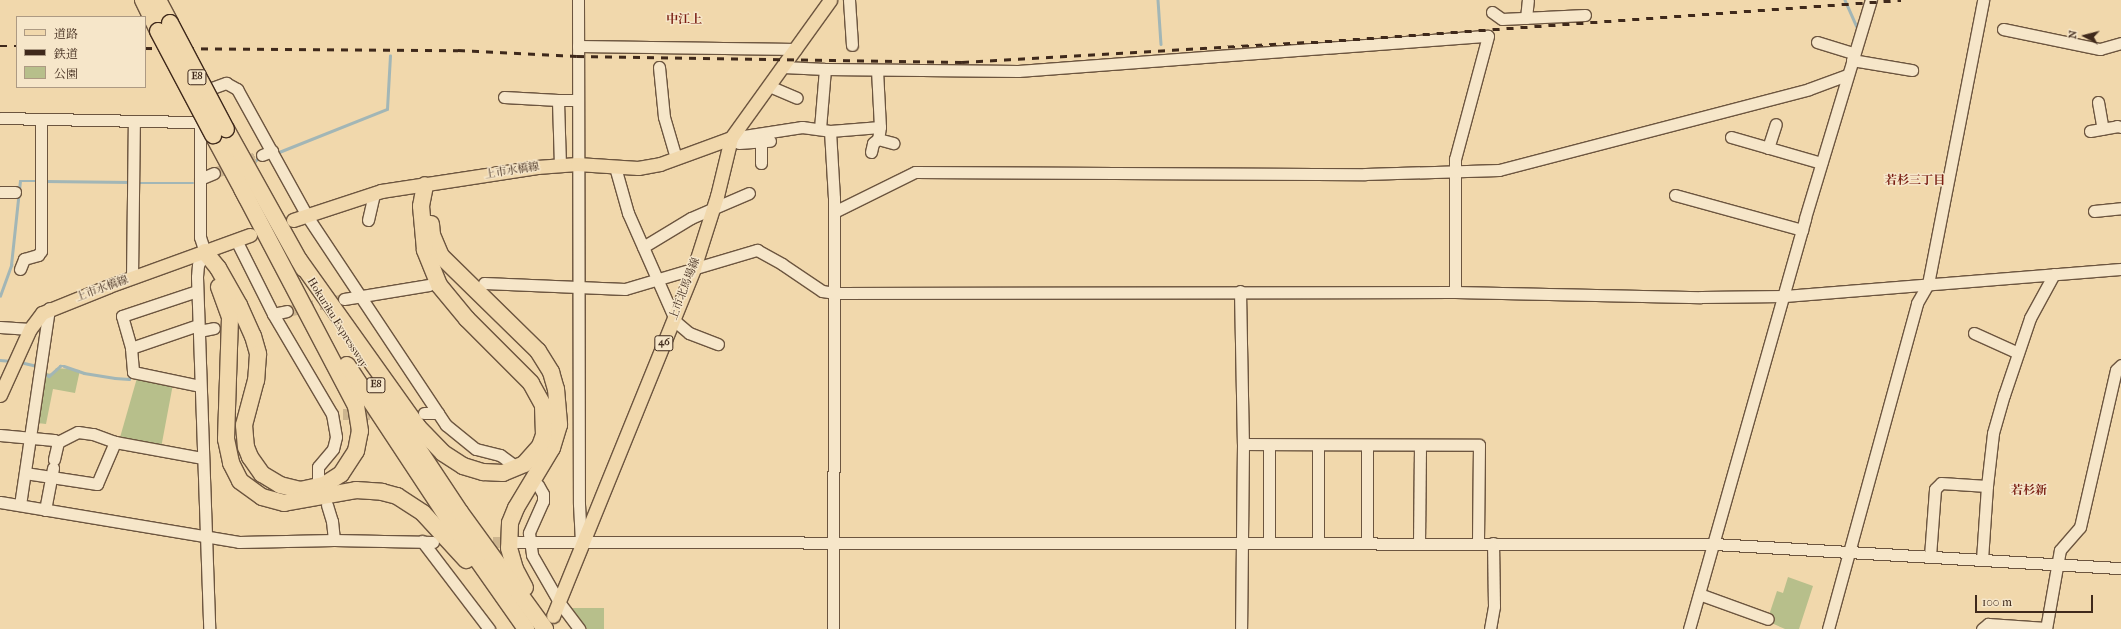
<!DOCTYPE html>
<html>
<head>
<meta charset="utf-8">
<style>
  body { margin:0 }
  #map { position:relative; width:2121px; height:629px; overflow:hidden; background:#f1d8ac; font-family:"IM FELL French Canon","Noto Serif JP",serif }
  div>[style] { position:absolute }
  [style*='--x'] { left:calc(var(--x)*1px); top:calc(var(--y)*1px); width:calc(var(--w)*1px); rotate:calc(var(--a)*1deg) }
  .green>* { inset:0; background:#b7bf8b }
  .stream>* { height:2.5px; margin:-1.25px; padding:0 1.25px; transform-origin:1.25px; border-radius:1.25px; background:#a2b6b6 }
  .minor-tunnel>* { height:11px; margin-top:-5.5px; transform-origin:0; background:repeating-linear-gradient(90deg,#cdb58f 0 11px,transparent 0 16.5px) }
  .roads { filter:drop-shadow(1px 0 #6c553f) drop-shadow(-1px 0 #6c553f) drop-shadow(0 1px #6c553f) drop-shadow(0 -1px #6c553f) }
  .minor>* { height:11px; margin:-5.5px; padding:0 5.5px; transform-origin:5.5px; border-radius:5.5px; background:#f6e6c9 }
  .major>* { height:13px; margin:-6.5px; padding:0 6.5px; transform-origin:6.5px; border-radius:6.5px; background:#f1d8ac }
  .highway>* { height:16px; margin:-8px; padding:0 8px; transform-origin:8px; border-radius:8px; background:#f1d8ac }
  .rail>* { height:2.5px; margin-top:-1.25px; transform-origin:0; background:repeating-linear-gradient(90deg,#3f291b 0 7px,transparent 0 14px) }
  .bridges { filter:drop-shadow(1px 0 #3f291b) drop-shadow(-1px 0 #3f291b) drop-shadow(0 1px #3f291b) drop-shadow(0 -1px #3f291b) }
  .highway-bridge>* { height:16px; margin:-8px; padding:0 8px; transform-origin:8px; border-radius:8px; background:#f1d8ac }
  span { translate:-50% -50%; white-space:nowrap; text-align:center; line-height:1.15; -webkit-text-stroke:3px #f6e6c9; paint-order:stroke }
  .shield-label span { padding:1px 3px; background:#f6e6c9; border:1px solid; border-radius:3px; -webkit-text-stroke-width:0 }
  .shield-label { font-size:10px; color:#3f291b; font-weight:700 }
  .street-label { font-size:11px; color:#3f291b }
  .neighbourhood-label { font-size:12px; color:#7a1f14; font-weight:700 }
  .legend { position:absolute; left:16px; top:16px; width:130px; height:72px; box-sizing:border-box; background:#f6e6c9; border:1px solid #ad9a83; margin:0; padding:5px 7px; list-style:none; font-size:12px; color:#3f291b }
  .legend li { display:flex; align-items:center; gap:8px; height:20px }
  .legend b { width:20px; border:1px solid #ad9a83 }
  .north { position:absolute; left:2065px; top:16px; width:40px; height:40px; -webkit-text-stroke:3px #f6e6c9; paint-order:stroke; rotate:277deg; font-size:11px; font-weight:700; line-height:16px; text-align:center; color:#3f291b }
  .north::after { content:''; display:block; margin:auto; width:14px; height:18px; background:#3f291b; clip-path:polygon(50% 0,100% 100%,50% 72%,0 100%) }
  .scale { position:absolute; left:1975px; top:595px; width:118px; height:18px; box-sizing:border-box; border:2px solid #3f291b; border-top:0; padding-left:5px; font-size:12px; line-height:14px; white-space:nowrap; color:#3f291b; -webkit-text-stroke:3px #f6e6c9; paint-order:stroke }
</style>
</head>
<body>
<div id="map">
  <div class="green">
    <i style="clip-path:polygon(56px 368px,80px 370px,75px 393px,53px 389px,46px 424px,37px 423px,45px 373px,53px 374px)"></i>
    <i style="clip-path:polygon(137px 378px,173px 384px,161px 448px,119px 441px)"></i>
    <i style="clip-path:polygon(1788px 577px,1813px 586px,1799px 629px,1785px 629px,1767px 621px,1777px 591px,1783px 593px)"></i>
    <i style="clip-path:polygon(572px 608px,604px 608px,604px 629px,587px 629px)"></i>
  </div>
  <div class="stream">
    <i style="--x:1158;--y:0;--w:44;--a:86.1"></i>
    <i style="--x:1845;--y:0;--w:32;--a:66"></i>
    <i style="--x:279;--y:152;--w:116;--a:-21.7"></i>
    <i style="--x:387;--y:109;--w:53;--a:-86.8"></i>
    <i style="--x:251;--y:162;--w:11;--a:-22"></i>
    <i style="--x:44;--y:181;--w:87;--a:0.7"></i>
    <i style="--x:136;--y:183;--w:57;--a:0"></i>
    <i style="--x:0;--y:296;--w:33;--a:-70"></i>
    <i style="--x:11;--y:265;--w:84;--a:-83.9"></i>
    <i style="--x:20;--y:181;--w:19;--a:0"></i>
    <i style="--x:0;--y:360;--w:11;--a:5"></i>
    <i style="--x:20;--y:362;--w:17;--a:13"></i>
    <i style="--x:43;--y:372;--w:7;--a:34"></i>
    <i style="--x:49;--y:376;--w:15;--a:-42"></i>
    <i style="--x:60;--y:366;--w:4;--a:0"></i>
    <i style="--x:64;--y:366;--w:21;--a:19"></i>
    <i style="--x:84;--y:373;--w:31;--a:9"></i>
    <i style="--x:115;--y:378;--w:14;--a:4"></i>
    <i style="--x:129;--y:379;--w:4;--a:-76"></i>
  </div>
  <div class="minor-tunnel">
    <i style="--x:214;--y:173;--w:51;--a:-20.6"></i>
    <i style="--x:287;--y:311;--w:58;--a:-11.9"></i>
    <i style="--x:343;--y:414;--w:40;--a:0"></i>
    <i style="--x:477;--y:542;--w:36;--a:0"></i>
  </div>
  <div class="roads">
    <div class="minor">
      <i style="--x:578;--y:0;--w:504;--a:89.89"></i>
      <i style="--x:579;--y:504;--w:38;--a:87"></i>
      <i style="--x:849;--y:0;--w:45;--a:86.2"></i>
      <i style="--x:1492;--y:12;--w:12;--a:35"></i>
      <i style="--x:1502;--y:19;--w:83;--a:-2.8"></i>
      <i style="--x:1526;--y:18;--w:18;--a:-84"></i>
      <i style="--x:2003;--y:29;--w:99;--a:11.7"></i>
      <i style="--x:2100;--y:49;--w:22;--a:-16"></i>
      <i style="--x:1817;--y:42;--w:39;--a:17"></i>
      <i style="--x:578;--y:46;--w:218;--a:0.8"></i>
      <i style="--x:1852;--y:60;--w:61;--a:9.5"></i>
      <i style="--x:659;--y:67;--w:50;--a:84.3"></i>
      <i style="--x:664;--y:117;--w:43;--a:73.7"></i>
      <i style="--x:783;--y:67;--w:42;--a:2.7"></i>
      <i style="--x:825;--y:69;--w:60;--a:94.8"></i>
      <i style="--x:825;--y:69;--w:193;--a:0.6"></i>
      <i style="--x:1018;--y:71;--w:471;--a:-4.3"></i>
      <i style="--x:1488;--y:36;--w:127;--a:105"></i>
      <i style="--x:1455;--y:159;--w:133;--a:90"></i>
      <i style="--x:877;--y:70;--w:57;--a:87"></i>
      <i style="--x:769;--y:86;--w:30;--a:23"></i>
      <i style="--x:201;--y:92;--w:27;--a:-20"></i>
      <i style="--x:226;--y:83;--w:13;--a:29"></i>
      <i style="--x:237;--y:89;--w:145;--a:61.1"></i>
      <i style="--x:307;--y:216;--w:251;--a:56.4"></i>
      <i style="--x:446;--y:425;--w:38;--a:39"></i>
      <i style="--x:476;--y:449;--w:25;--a:14"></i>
      <i style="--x:500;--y:455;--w:14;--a:36"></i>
      <i style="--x:504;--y:97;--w:54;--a:3.2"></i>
      <i style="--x:2098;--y:102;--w:27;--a:80"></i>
      <i style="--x:200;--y:113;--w:124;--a:90"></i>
      <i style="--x:200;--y:237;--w:16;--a:72"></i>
      <i style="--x:205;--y:252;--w:15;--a:118"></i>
      <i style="--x:198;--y:265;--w:12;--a:95"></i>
      <i style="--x:197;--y:277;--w:352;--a:88"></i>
      <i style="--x:0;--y:118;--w:199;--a:1.2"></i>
      <i style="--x:830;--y:131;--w:50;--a:-4.6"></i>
      <i style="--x:880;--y:127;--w:12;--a:99"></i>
      <i style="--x:878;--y:139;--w:16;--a:15"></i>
      <i style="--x:2090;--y:131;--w:27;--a:-10"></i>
      <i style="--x:2117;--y:126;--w:4;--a:14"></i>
      <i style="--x:1731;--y:137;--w:94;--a:16.1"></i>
      <i style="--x:731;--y:138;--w:72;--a:-8.8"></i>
      <i style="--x:802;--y:127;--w:28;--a:8"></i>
      <i style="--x:830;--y:131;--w:67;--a:86.6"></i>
      <i style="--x:834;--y:198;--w:431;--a:90.1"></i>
      <i style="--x:761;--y:142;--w:21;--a:90"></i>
      <i style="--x:739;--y:143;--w:31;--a:-4"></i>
      <i style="--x:1768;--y:148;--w:25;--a:-72"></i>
      <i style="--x:871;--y:152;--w:9;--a:-77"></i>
      <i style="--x:873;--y:143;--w:6;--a:-39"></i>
      <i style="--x:262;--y:155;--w:11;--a:-22"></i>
      <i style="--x:560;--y:165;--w:65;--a:-91.8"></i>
      <i style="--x:558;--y:100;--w:19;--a:0"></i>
      <i style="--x:615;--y:167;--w:48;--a:74.2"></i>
      <i style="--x:628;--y:213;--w:119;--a:66.2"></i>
      <i style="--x:676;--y:322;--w:17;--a:40"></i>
      <i style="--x:689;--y:333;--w:31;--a:21"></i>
      <i style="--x:200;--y:179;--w:15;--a:-23"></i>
      <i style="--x:0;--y:192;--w:15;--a:0"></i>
      <i style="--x:1675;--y:195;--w:132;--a:15.4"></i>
      <i style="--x:2094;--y:211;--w:27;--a:-6"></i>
      <i style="--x:834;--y:212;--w:90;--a:-26.3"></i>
      <i style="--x:915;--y:172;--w:450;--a:0.3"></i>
      <i style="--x:1365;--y:174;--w:134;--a:-1.7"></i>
      <i style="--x:1499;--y:170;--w:320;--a:-14.6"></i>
      <i style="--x:1809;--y:89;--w:40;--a:-20.2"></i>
      <i style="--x:368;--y:220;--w:28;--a:-77"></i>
      <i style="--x:237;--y:242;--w:80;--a:63.4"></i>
      <i style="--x:273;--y:314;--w:116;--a:59.5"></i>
      <i style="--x:332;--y:414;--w:23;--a:80"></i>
      <i style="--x:336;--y:437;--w:12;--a:104"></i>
      <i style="--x:333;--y:449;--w:23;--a:130"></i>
      <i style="--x:318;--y:467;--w:11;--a:90"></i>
      <i style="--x:643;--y:247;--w:56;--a:-31.1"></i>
      <i style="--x:691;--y:218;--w:63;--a:-23.3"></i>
      <i style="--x:20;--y:269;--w:11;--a:-68"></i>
      <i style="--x:24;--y:259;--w:15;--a:-16"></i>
      <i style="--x:38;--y:255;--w:5;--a:-53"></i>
      <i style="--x:41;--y:251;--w:132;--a:-90"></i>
      <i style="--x:132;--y:277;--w:156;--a:-89.3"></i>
      <i style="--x:484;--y:283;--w:141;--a:2.4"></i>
      <i style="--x:625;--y:289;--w:138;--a:-16.5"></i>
      <i style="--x:757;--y:250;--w:29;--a:29"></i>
      <i style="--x:782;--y:264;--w:48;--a:34"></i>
      <i style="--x:822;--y:291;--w:12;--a:9"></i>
      <i style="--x:834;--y:293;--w:621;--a:-0.09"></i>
      <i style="--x:1455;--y:292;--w:246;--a:1.2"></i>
      <i style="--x:1701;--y:297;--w:83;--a:-0.7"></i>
      <i style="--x:1784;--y:296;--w:338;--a:-4.6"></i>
      <i style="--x:197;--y:291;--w:79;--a:161.6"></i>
      <i style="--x:122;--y:316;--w:33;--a:74"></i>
      <i style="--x:131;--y:348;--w:24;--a:85"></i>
      <i style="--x:133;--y:372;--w:68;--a:11.8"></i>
      <i style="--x:1240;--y:291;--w:153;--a:88.9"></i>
      <i style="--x:1243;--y:444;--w:185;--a:90.6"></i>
      <i style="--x:344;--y:299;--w:86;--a:-9.4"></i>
      <i style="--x:273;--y:314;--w:14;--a:-12"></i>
      <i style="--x:0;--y:327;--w:30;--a:4"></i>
      <i style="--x:199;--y:331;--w:15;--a:-11"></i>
      <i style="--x:1974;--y:333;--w:48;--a:24.4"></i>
      <i style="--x:131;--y:348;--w:71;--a:-18.9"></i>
      <i style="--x:424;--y:413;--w:14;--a:0"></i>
      <i style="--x:0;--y:435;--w:54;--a:5.3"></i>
      <i style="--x:54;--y:440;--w:4;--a:27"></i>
      <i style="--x:58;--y:442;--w:18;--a:103"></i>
      <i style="--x:58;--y:442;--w:22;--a:-27"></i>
      <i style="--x:78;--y:432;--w:15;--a:8"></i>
      <i style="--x:93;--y:434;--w:23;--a:20"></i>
      <i style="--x:1243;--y:444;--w:236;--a:0.2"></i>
      <i style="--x:1479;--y:445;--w:98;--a:90.6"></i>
      <i style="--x:1269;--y:445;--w:98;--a:90"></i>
      <i style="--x:1318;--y:445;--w:98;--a:90"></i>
      <i style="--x:1367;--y:445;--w:98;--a:90"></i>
      <i style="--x:25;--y:473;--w:73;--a:8.7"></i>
      <i style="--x:97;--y:484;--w:46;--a:-66.8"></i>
      <i style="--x:115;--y:442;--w:88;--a:10.4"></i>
      <i style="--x:538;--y:485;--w:10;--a:61"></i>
      <i style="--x:543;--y:494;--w:7;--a:90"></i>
      <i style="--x:543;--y:501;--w:35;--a:114"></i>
      <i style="--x:529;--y:533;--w:22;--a:82"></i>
      <i style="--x:532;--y:555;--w:54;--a:60.1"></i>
      <i style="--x:559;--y:602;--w:34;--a:53"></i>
      <i style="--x:1987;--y:486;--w:53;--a:-83.5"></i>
      <i style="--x:1993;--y:433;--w:40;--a:-74"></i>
      <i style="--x:2004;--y:395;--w:81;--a:-71.3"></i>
      <i style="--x:2030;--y:318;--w:50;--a:-61.4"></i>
      <i style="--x:0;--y:502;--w:242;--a:9.5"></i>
      <i style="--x:239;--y:542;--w:95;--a:-1.2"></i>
      <i style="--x:334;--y:540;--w:99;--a:1.2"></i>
      <i style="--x:20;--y:505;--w:199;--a:-81.6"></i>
      <i style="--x:327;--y:505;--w:17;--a:73"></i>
      <i style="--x:332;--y:521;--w:19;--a:84"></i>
      <i style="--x:45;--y:510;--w:43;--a:-79.2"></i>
      <i style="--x:422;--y:541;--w:111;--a:52.7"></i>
      <i style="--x:513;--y:542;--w:1201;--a:0.1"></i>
      <i style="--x:1714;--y:544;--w:408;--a:3.4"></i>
      <i style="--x:1419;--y:543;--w:98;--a:-89.4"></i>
      <i style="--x:1930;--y:556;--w:67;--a:-85.7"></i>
      <i style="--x:1935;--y:489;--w:8;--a:-45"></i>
      <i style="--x:1941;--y:483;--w:46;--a:3.7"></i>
      <i style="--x:1987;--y:486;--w:73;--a:93.9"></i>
      <i style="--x:1699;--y:594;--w:73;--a:19.9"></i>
      <i style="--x:1490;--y:629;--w:23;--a:-80"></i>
      <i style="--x:1494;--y:606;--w:63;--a:-90.9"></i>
      <i style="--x:1689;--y:629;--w:427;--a:-74.2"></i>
      <i style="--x:1805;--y:218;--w:228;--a:-73.2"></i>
      <i style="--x:1828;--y:629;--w:338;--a:-74.7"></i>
      <i style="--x:1917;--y:303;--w:22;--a:-60"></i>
      <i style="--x:1928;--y:284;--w:289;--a:-79"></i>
      <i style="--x:1982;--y:629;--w:8;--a:-40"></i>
      <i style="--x:1988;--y:624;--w:58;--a:3.9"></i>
      <i style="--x:2046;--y:629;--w:80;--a:-80"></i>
      <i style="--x:2060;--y:550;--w:30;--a:-49"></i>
      <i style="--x:2080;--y:527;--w:161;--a:-77.1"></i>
      <i style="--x:2116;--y:370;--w:7;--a:-45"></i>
    </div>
    <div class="major">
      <i style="--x:293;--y:220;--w:93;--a:-18.2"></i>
      <i style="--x:381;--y:191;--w:158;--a:-8.7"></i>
      <i style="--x:537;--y:167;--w:40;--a:-4.3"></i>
      <i style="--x:577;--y:164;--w:61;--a:3.8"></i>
      <i style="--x:638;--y:168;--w:22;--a:-10"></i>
      <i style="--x:660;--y:164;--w:76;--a:-20.1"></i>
      <i style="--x:0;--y:395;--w:72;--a:-65.6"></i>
      <i style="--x:30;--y:329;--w:20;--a:-53"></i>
      <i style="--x:42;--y:313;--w:72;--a:-21.9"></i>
      <i style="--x:109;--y:286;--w:150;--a:-19.9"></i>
      <i style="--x:553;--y:616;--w:375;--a:-67.9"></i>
      <i style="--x:694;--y:268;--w:76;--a:-72.3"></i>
      <i style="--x:717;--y:196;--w:60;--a:-76.4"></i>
      <i style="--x:731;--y:138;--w:170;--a:-54.3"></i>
    </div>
    <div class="highway">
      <i style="--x:143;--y:0;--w:34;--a:64"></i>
      <i style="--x:158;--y:0;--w:26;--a:62"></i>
      <i style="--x:226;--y:129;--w:160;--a:60.9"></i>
      <i style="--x:213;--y:135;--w:72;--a:61.6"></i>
      <i style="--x:431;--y:224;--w:11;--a:85"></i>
      <i style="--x:432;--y:235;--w:23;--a:67"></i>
      <i style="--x:441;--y:256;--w:136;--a:44.4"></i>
      <i style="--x:538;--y:351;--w:25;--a:58"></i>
      <i style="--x:551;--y:372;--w:18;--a:74"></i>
      <i style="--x:556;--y:389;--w:36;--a:85"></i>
      <i style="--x:559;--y:425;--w:24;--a:107"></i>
      <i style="--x:552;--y:448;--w:70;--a:121"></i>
      <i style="--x:516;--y:508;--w:16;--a:112"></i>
      <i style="--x:510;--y:523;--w:25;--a:92"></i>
      <i style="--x:509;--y:548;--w:22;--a:74"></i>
      <i style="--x:515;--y:569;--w:21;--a:62"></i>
      <i style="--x:205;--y:252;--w:21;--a:51"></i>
      <i style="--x:218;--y:268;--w:43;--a:60.4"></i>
      <i style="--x:239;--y:305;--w:34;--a:66"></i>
      <i style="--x:253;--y:336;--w:19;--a:74"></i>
      <i style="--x:258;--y:354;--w:26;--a:94"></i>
      <i style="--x:256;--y:380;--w:47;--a:104.9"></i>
      <i style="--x:244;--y:425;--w:22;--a:85"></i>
      <i style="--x:246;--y:447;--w:11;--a:68"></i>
      <i style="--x:250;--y:457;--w:21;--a:55"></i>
      <i style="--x:262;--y:474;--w:21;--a:31"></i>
      <i style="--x:280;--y:485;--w:21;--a:14"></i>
      <i style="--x:300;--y:490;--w:25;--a:-12"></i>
      <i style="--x:324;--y:485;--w:20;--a:-33"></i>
      <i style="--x:341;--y:474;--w:27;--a:-57"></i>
      <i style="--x:356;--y:451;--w:20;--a:-79"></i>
      <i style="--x:360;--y:431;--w:25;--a:-99"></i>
      <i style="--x:356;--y:406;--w:245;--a:-117.7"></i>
      <i style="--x:299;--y:260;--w:205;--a:54.5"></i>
      <i style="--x:418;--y:427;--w:36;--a:46"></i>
      <i style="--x:443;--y:453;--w:24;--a:33"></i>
      <i style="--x:463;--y:466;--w:21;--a:17"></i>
      <i style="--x:483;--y:472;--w:20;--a:3"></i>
      <i style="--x:503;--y:473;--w:23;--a:-23"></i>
      <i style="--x:524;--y:464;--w:24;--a:-48"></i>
      <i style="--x:540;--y:446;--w:12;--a:-70"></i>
      <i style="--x:544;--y:435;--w:30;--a:-92"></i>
      <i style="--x:543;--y:405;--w:25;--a:-119"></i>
      <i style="--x:531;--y:383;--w:91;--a:-135"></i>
      <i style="--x:467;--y:319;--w:44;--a:-129.5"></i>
      <i style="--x:439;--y:285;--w:38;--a:-112"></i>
      <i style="--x:425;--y:250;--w:44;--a:-95.2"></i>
      <i style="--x:421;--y:206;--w:21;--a:-79"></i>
      <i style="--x:219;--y:287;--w:33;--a:70"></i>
      <i style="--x:230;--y:318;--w:121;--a:91.9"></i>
      <i style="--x:226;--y:439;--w:25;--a:78"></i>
      <i style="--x:231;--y:463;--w:20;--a:63"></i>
      <i style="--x:240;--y:481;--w:27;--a:36"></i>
      <i style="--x:262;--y:497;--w:23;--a:15"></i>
      <i style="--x:284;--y:503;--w:73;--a:-10.2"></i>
      <i style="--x:356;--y:490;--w:26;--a:4"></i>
      <i style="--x:382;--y:492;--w:16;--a:15"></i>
      <i style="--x:397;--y:496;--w:31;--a:33"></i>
      <i style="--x:423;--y:513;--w:64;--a:47.5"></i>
      <i style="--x:347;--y:365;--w:183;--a:56.6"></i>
      <i style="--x:448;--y:518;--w:136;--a:54.9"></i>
      <i style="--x:381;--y:393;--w:143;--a:56.4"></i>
      <i style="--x:460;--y:512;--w:145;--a:54"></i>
    </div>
  </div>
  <div class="rail">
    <i style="--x:0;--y:46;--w:17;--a:0"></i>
    <i style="--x:145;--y:48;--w:313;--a:0.4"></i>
    <i style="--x:458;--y:50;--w:119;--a:2.9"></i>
    <i style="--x:577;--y:56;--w:385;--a:0.9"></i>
    <i style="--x:962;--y:62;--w:350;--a:-3.3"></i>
    <i style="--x:1311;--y:42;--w:591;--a:-4.07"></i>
  </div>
  <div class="bridges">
    <div class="highway-bridge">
      <i style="--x:170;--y:23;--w:120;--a:62.2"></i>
      <i style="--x:158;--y:31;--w:118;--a:62.1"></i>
    </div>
  </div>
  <div class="shield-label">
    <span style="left:197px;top:77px">E8</span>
    <span style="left:664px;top:343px">46</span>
    <span style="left:376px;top:385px">E8</span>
  </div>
  <div class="street-label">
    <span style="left:512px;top:171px;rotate:-9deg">上市水橋線</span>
    <span style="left:102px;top:289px;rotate:-20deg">上市水橋線</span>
    <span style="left:685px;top:289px;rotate:-69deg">上市北馬場線</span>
    <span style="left:337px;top:323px;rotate:58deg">Hokuriku Expressway</span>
  </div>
  <div class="neighbourhood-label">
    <span style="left:684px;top:20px">中江上</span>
    <span style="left:1915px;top:181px">若杉三丁目</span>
    <span style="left:2029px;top:491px">若杉新</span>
  </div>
  <ul class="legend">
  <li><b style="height:5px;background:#f1d8ac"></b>道路</li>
  <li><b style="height:5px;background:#3f291b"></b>鉄道</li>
  <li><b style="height:11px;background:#b7bf8b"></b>公園</li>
  </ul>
  <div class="north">N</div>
  <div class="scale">100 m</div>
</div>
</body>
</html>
